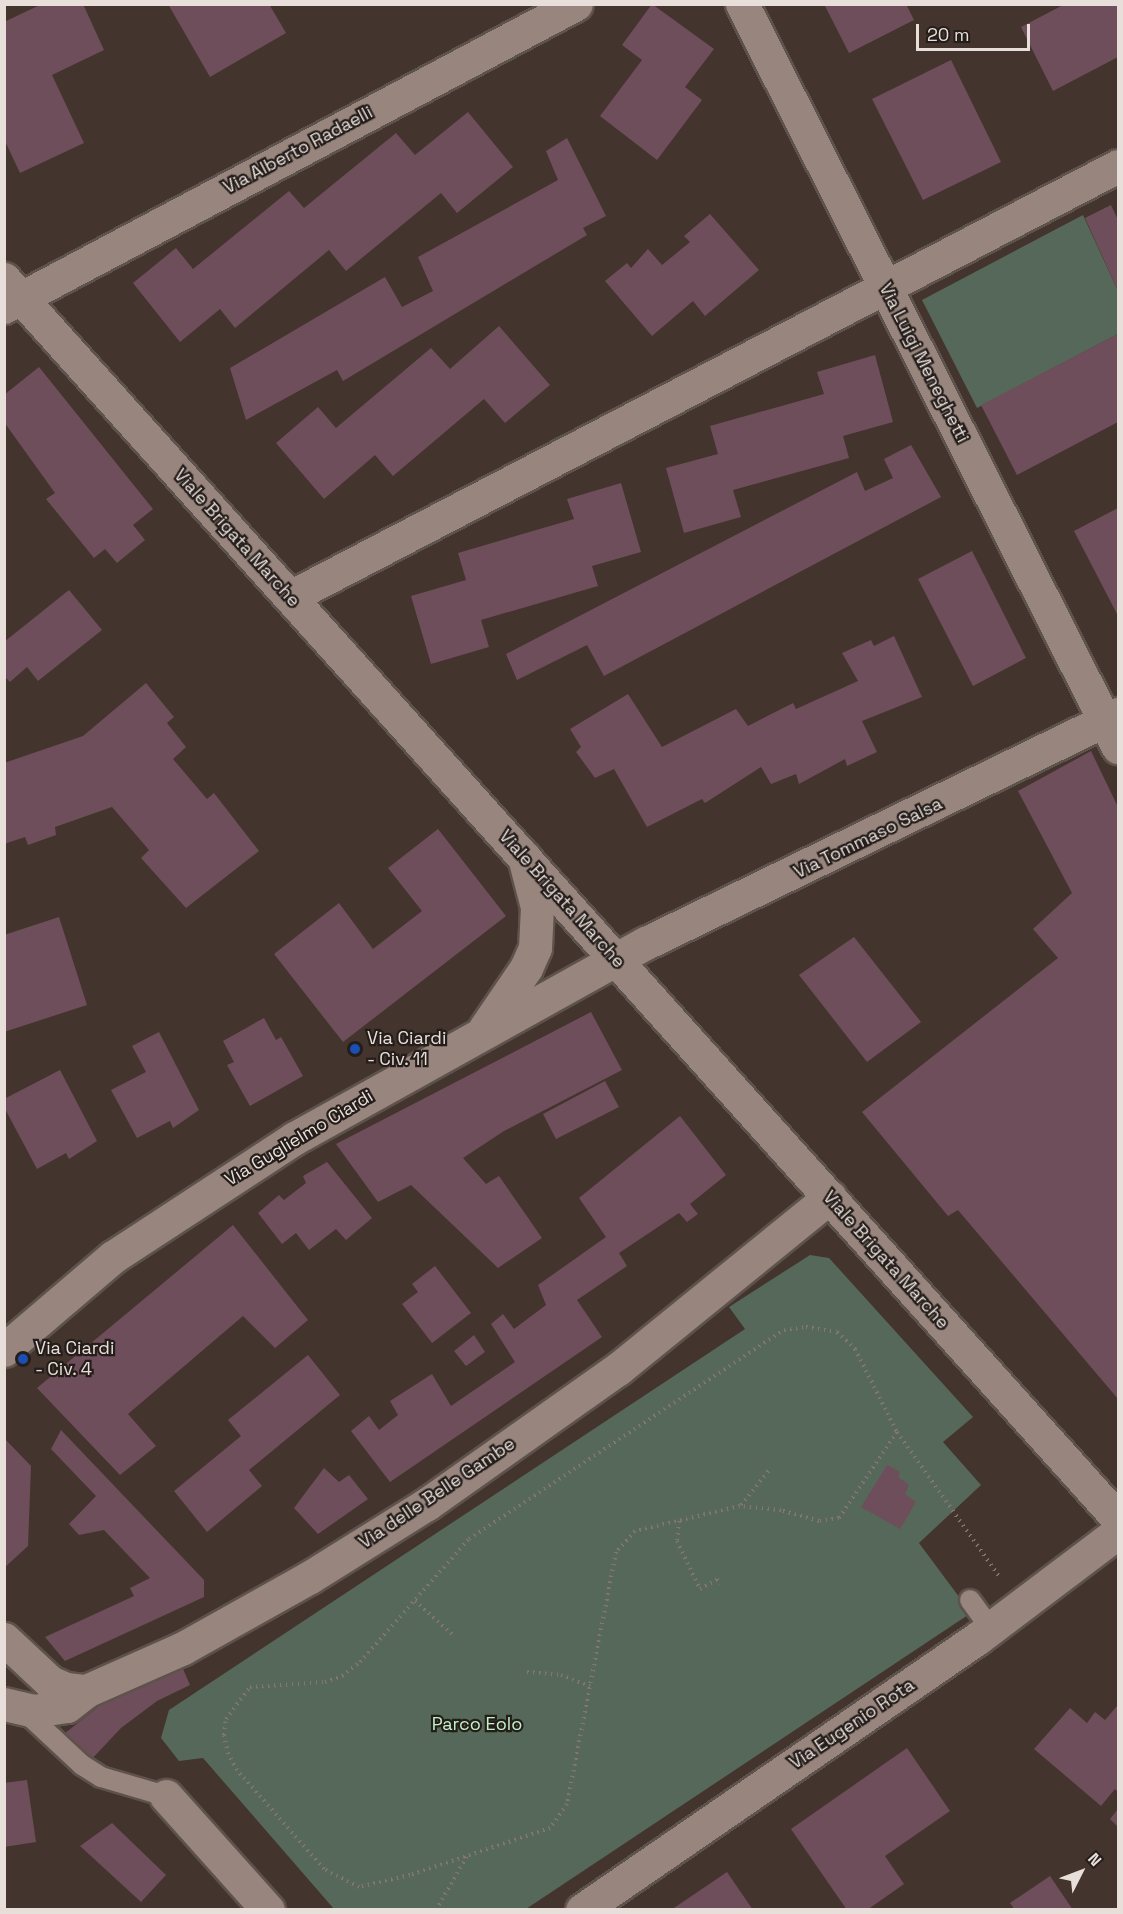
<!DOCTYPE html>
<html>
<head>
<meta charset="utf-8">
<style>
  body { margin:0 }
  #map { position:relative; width:1123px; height:1914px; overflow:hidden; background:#43342d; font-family:"Space Grotesk",sans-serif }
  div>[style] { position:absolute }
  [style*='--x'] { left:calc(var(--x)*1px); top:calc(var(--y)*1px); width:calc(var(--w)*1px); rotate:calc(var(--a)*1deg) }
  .green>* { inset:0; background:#566859 }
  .building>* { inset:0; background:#6f4e5b }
  .path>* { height:4px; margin-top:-2px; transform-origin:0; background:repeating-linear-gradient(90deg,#837670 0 1.5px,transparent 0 6px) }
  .roads { filter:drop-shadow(2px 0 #5e524c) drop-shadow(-2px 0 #5e524c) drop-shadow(0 2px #5e524c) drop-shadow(0 -2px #5e524c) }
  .service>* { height:20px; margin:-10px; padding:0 10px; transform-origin:10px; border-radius:10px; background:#98867e }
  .minor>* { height:33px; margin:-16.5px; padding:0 16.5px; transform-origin:16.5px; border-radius:16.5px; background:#98867e }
  .tertiary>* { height:33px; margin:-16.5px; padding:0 16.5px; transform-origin:16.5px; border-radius:16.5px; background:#98867e }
  .dots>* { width:16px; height:16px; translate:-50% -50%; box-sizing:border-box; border:3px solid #241d1a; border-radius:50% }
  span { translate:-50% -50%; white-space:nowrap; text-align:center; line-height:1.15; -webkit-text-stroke:4.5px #241d1a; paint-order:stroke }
  .street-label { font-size:18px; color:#e8dfda }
  .poi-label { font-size:18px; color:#e8dfda }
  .left { translate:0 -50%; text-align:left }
  .park-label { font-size:18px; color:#c0f3c8 }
  .frame { position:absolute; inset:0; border:6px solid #e8dfda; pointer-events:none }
  .north { position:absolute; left:1051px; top:1842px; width:60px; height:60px; -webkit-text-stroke:4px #241d1a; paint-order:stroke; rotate:48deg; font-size:16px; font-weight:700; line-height:24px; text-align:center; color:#e8dfda }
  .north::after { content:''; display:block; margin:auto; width:21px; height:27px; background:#e8dfda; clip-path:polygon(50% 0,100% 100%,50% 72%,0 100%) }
  .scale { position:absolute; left:916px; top:24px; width:114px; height:27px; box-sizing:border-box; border:3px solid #e8dfda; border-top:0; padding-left:8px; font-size:18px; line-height:21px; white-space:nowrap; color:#e8dfda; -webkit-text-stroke:4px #241d1a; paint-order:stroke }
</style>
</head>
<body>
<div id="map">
  <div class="green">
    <i style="clip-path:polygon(1083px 215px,1118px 291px,1118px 334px,977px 408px,922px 300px)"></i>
    <i style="clip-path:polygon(810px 1255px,829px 1258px,973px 1417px,943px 1442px,981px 1485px,919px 1543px,971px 1613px,526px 1909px,334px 1909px,203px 1758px,179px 1761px,161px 1738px,169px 1710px,745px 1329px,729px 1307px)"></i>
  </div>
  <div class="building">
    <i style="clip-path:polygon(42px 4px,83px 4px,104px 50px,52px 75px,84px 143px,20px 173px,4px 139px,4px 22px)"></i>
    <i style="clip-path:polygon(168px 4px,269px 4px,286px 33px,210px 77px)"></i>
    <i style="clip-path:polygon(652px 4px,714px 49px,685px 87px,702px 100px,657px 160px,600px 116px,642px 60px,622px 45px)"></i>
    <i style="clip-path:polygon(824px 4px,906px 4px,914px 20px,849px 53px)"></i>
    <i style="clip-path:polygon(1065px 4px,1118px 4px,1118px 57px,1053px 91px,1021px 27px)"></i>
    <i style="clip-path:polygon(951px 60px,1001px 162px,923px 200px,872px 99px)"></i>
    <i style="clip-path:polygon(468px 112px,513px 167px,457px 213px,441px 193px,346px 271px,329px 250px,235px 328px,220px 309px,180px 342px,133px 283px,176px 248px,193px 269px,289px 191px,304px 208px,396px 133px,415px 155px)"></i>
    <i style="clip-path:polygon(567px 138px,606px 216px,583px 228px,587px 235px,343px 381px,337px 370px,246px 420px,230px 368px,385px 277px,402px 307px,433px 291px,418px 257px,558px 180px,546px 151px)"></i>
    <i style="clip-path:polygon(1111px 205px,1118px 220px,1118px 291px,1085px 218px)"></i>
    <i style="clip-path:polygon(710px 214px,759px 270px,705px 316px,693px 301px,652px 336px,605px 281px,627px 263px,631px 268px,648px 249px,662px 265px,690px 242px,684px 236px)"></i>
    <i style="clip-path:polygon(499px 326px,550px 385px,505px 423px,484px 399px,393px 476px,375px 455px,324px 499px,276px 443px,318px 407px,336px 428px,431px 348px,450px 369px)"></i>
    <i style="clip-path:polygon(1118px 334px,1118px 422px,1017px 475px,981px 405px)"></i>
    <i style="clip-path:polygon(875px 355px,893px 422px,843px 436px,849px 458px,733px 490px,741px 517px,684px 533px,666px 468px,718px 454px,710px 426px,824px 394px,817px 372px)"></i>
    <i style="clip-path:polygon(39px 367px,153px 509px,133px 525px,145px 540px,117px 563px,105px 549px,94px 558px,46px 499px,55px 493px,4px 422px,4px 395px)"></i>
    <i style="clip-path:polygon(911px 445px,941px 497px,604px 676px,587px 645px,517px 680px,506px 654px,857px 472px,865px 491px,893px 478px,884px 459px)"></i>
    <i style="clip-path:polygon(621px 483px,641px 552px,592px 566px,598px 586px,481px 620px,489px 647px,431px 664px,411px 596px,466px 580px,458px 553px,574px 519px,567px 499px)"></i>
    <i style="clip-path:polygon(1118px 508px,1118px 613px,1117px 614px,1074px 531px)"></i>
    <i style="clip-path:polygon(972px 551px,1026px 658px,973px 686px,918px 579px)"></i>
    <i style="clip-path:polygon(69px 590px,102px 630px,38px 681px,27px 667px,10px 682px,4px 676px,4px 642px)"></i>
    <i style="clip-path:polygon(894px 636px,922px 697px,862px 721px,877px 752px,847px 766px,845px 759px,799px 784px,796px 774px,771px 784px,761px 767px,705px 803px,702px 799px,647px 827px,614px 769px,595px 778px,576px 752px,581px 747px,570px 729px,628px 694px,662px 747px,736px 709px,748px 726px,793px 703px,796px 709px,858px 681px,842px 653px,871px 640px,874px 646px)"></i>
    <i style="clip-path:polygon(146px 683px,174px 717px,167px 723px,186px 747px,173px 759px,207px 799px,214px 793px,259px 851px,186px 908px,141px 858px,149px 850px,112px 807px,55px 827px,56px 835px,28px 845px,25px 837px,4px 844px,4px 763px,83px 736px)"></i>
    <i style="clip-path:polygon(1091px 751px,1118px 807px,1118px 1399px,958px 1210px,948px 1216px,862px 1112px,1058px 958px,1033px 929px,1072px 893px,1018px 791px)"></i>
    <i style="clip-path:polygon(438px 829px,506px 916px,343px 1042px,274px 954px,339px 903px,373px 949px,422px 911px,388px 868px)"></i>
    <i style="clip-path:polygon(59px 917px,87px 1005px,4px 1032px,4px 935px)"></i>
    <i style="clip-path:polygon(854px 937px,921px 1022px,867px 1062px,799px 975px)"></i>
    <i style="clip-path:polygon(591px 1012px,622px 1070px,504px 1131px,463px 1158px,486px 1184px,499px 1176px,542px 1238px,498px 1268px,411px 1185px,378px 1202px,336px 1144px)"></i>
    <i style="clip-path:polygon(264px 1018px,276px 1040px,281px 1037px,303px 1076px,250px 1106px,227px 1065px,234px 1062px,223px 1041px)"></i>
    <i style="clip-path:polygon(159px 1032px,199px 1110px,173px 1128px,170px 1121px,137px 1138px,111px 1090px,146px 1072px,132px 1046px)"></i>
    <i style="clip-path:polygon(60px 1070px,97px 1141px,69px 1159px,66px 1153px,37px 1169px,4px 1107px,4px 1099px)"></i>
    <i style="clip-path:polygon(605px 1081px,619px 1107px,556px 1139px,543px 1114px)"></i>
    <i style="clip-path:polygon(680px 1116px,726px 1175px,690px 1204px,698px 1214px,687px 1222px,679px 1213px,619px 1253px,627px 1266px,577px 1300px,602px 1337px,390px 1482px,351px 1431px,369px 1416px,379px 1430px,398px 1415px,390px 1401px,432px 1374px,451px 1406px,515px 1362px,491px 1324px,503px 1314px,514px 1329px,546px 1305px,538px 1285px,606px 1237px,579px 1198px)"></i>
    <i style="clip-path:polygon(327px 1162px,372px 1218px,346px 1240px,336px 1229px,309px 1250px,296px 1233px,282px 1244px,258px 1213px,279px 1195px,284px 1200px,306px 1183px,303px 1176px)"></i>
    <i style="clip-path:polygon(233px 1225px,308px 1320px,275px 1348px,243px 1316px,128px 1414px,156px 1446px,120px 1475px,37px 1388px)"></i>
    <i style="clip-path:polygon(435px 1266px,471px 1313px,432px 1343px,402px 1304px,418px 1292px,412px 1284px)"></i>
    <i style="clip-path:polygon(474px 1335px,485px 1352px,466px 1366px,454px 1351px)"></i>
    <i style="clip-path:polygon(308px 1355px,340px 1395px,249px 1470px,262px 1486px,207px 1532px,174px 1491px,241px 1436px,228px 1420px)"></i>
    <i style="clip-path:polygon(61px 1430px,204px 1580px,204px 1597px,65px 1661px,45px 1637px,134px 1596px,130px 1588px,150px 1578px,104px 1530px,79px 1535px,69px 1524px,96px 1496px,51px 1449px)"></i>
    <i style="clip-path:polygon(4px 1438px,31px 1466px,28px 1546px,4px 1568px)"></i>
    <i style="clip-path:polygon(887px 1465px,900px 1472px,898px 1477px,909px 1485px,905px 1494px,916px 1502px,900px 1529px,861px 1507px)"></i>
    <i style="clip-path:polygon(324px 1468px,339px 1482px,349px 1475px,368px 1499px,318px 1534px,294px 1508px)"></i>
    <i style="clip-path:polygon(177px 1655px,190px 1685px,157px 1701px,121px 1728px,89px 1762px,64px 1734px,136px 1677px)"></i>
    <i style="clip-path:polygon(1118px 1705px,1118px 1792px,1115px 1789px,1101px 1806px,1034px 1749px,1070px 1708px,1087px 1723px,1095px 1712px,1105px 1720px)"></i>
    <i style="clip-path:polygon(907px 1748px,950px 1811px,885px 1856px,904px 1884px,867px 1910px,847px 1910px,791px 1829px)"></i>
    <i style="clip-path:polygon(27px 1780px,36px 1842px,4px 1847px,4px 1783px)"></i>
    <i style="clip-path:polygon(1118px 1809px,1118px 1827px,1110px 1819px)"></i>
    <i style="clip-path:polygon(112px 1823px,166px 1875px,141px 1902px,80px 1846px)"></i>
    <i style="clip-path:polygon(727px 1872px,753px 1910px,671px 1910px)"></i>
    <i style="clip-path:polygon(1050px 1876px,1073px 1910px,1015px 1910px,1010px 1903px)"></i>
  </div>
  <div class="path">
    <i style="--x:897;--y:1432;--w:104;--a:124"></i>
    <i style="--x:839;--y:1518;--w:20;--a:171"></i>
    <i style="--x:819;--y:1521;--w:40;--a:-164"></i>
    <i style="--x:781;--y:1510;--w:41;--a:-174.4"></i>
    <i style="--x:740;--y:1506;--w:108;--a:166.6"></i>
    <i style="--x:635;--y:1531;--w:28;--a:132"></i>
    <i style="--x:616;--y:1552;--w:257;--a:101"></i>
    <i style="--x:567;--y:1804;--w:29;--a:125"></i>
    <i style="--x:550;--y:1828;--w:148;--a:161.4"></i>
    <i style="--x:410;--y:1875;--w:52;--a:166.8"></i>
    <i style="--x:359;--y:1887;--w:39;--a:-153"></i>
    <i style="--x:324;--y:1869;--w:132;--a:-131.3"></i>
    <i style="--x:237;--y:1770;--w:18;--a:-119"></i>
    <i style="--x:228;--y:1754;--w:19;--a:-102"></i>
    <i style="--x:224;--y:1735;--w:16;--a:-83"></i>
    <i style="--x:226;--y:1719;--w:40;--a:-53"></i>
    <i style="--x:250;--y:1687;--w:75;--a:-3.8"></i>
    <i style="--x:325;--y:1682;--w:18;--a:-19"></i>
    <i style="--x:342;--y:1676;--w:23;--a:-38"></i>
    <i style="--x:360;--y:1662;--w:164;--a:-48.5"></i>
    <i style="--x:469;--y:1539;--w:378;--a:-33.6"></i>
    <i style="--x:784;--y:1330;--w:22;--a:-8"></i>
    <i style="--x:806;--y:1327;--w:31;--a:9"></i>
    <i style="--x:837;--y:1332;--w:25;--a:43"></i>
    <i style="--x:855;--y:1349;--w:93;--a:63.2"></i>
    <i style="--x:897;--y:1432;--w:176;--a:54.7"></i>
    <i style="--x:741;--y:1505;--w:46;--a:-51.1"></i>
    <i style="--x:679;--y:1521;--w:20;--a:96"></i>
    <i style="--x:677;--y:1541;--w:53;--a:64.4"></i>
    <i style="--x:700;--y:1589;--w:20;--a:-30"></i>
    <i style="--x:717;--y:1579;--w:6;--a:59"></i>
    <i style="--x:415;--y:1601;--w:50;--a:41.7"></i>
    <i style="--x:527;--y:1672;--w:34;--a:5"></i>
    <i style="--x:561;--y:1675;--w:31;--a:21"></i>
    <i style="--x:436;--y:1910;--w:62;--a:-60.1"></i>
  </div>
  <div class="roads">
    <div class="service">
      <i style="--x:970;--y:1600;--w:34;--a:54"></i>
      <i style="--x:23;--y:1710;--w:81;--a:43"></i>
      <i style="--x:82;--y:1765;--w:22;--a:32"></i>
      <i style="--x:101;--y:1777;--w:68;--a:16.3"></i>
    </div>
    <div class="minor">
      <i style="--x:742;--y:4;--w:833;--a:63.16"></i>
      <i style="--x:4;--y:307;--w:647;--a:-27.91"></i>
      <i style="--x:290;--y:597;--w:933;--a:-27.5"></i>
      <i style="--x:485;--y:1028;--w:73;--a:-55.7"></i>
      <i style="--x:526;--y:968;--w:22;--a:-66"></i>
      <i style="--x:535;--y:948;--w:41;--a:-87.2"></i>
      <i style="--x:537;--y:907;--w:52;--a:-104.6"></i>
      <i style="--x:4;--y:1350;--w:143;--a:-40.5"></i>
      <i style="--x:113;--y:1257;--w:217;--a:-33.2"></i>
      <i style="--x:295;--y:1138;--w:402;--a:-29.1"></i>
      <i style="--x:646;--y:943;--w:525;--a:-25.88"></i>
      <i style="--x:4;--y:1639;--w:63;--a:43.1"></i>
      <i style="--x:50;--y:1682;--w:17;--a:24"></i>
      <i style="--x:66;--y:1689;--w:20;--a:6"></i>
      <i style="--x:4;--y:1704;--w:31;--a:13"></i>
      <i style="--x:34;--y:1711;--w:33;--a:-9"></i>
      <i style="--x:67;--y:1706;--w:24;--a:-38"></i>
      <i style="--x:86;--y:1691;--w:106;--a:-23.9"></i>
      <i style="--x:183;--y:1648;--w:145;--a:-29.2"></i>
      <i style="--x:310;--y:1577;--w:138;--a:-32"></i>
      <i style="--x:427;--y:1504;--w:234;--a:-35.3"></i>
      <i style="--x:618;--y:1369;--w:273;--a:-39.1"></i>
      <i style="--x:166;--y:1796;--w:153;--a:48.2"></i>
      <i style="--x:582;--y:1910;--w:480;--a:-34.5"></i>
      <i style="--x:978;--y:1638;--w:176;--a:-37.1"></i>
    </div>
    <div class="tertiary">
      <i style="--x:4;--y:279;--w:1667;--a:48.06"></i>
    </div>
  </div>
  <div class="dots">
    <i style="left:355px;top:1049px;background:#1a4fb4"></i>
    <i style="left:23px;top:1359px;background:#1a4fb4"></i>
  </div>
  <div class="street-label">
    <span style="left:298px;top:150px;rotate:-28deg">Via Alberto Radaelli</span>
    <span style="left:924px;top:363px;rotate:63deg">Via Luigi Meneghetti</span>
    <span style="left:237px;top:538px;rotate:48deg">Viale Brigata Marche</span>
    <span style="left:868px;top:838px;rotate:-26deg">Via Tommaso Salsa</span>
    <span style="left:562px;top:899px;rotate:48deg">Viale Brigata Marche</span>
    <span style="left:299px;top:1138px;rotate:-31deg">Via Guglielmo Ciardi</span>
    <span style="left:886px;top:1260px;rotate:48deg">Viale Brigata Marche</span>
    <span style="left:437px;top:1493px;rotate:-34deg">Via delle Belle Gambe</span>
    <span style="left:852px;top:1724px;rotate:-34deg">Via Eugenio Rota</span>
  </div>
  <div class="poi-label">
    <span class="left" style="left:367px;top:1049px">Via Ciardi<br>- Civ. 11</span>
    <span class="left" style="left:35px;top:1359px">Via Ciardi<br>- Civ. 4</span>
  </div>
  <div class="park-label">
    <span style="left:477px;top:1724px">Parco Eolo</span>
  </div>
  <div class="frame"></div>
  <div class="north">N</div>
  <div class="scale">20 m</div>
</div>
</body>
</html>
